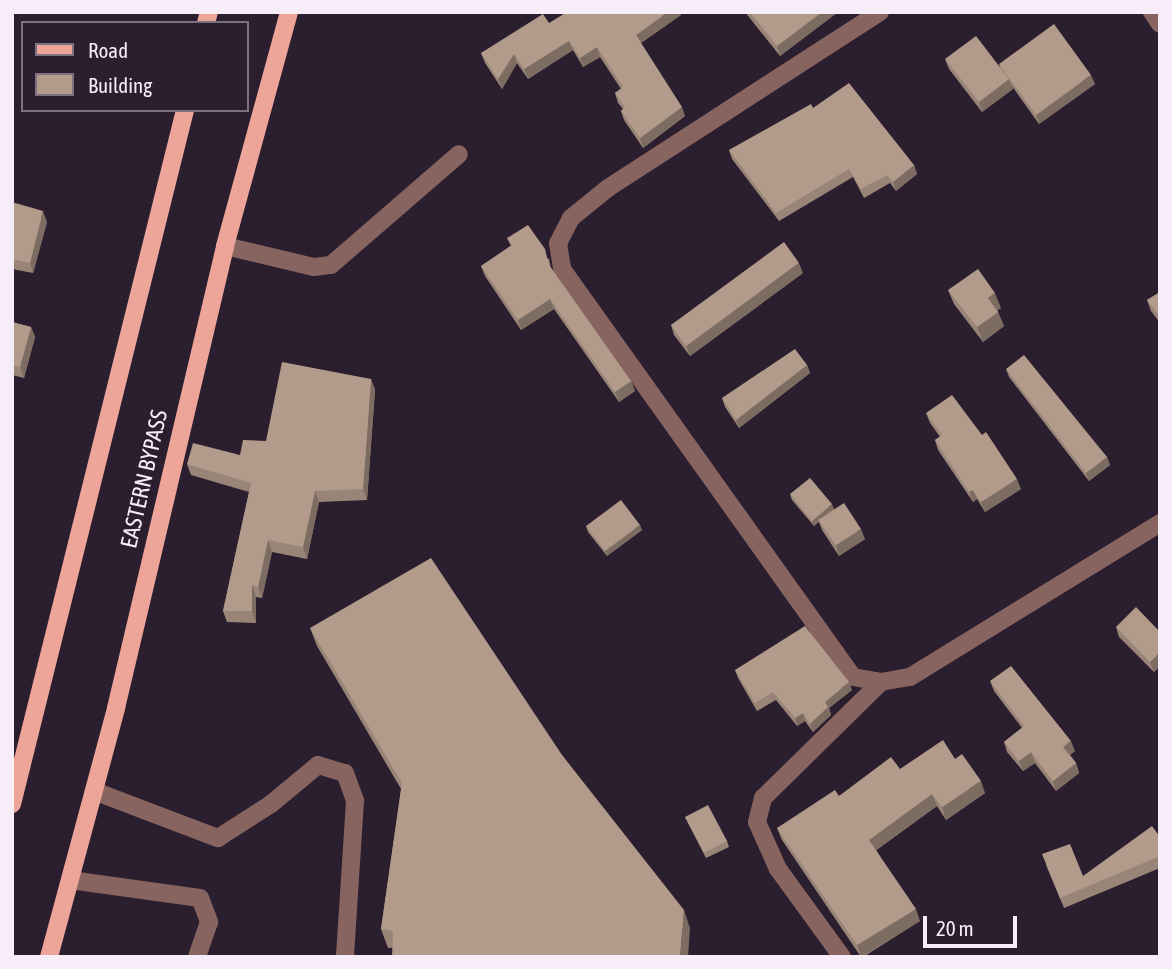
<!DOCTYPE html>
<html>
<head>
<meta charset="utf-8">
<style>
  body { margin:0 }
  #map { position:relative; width:1172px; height:969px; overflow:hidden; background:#2b1e2f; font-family:"Asap Condensed",sans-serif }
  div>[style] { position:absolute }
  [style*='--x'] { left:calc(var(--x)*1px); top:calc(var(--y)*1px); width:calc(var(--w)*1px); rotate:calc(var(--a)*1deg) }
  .lane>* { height:18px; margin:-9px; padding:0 9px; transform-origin:9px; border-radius:9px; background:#87645f }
  .street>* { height:18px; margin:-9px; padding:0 9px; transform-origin:9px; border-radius:9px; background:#87645f }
  .primary>* { height:18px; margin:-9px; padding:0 9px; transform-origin:9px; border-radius:9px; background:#eda59a }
  .wall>* { inset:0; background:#998577 }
  .shaded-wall>* { inset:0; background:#7d6c61 }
  .building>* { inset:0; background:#b29b8a }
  span { translate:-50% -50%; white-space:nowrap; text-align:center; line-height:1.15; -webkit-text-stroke:7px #2b1e2f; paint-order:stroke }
  .street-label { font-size:23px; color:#f6edf8 }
  .frame { position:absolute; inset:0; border:14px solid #f6edf8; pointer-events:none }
  .legend { position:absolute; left:21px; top:21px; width:228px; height:91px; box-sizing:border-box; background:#2b1e2f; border:2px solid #7c717f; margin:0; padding:9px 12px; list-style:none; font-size:21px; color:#f6edf8 }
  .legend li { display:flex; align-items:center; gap:14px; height:35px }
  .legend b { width:35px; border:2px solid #7c717f }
  .scale { position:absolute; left:923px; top:916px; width:94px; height:32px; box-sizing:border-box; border:4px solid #f6edf8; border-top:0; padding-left:9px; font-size:21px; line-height:24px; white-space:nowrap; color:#f6edf8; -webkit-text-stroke:5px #2b1e2f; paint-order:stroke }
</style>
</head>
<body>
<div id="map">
  <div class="lane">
    <i style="--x:225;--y:246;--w:91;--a:13.3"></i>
    <i style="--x:314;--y:267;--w:17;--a:-7"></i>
    <i style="--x:331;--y:265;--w:169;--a:-40.9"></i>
    <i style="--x:94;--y:791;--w:133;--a:20.8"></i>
    <i style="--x:218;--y:838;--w:63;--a:-32.7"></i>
    <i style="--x:271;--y:804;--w:61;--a:-39.7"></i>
    <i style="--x:318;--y:765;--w:28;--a:17"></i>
    <i style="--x:345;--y:773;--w:30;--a:70"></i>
    <i style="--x:355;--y:801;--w:156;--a:93.7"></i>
    <i style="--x:70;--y:880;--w:131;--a:7.9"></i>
    <i style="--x:200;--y:898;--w:26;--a:69"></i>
    <i style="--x:209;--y:922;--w:37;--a:109"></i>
  </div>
  <div class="street">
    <i style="--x:880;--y:12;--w:324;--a:147.1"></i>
    <i style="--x:608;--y:188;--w:48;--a:141"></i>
    <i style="--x:571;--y:218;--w:28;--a:117"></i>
    <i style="--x:558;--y:243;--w:26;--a:81"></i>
    <i style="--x:562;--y:269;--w:501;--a:54.5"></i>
    <i style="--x:853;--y:677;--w:28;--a:10"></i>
    <i style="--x:881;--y:682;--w:29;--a:-10"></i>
    <i style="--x:910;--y:677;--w:294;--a:-31.6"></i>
    <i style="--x:1152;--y:12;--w:14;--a:56"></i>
    <i style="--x:842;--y:957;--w:109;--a:-126"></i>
    <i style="--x:778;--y:869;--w:51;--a:-114.1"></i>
    <i style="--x:757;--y:822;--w:25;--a:-76"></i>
    <i style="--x:763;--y:798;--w:165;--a:-44.5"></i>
  </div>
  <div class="primary">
    <i style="--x:206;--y:23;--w:11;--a:-75"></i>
    <i style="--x:12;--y:804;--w:715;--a:-76"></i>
    <i style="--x:49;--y:957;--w:258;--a:-74.9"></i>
    <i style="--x:116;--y:708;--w:475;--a:-76.7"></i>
    <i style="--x:225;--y:246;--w:243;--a:-74.7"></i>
  </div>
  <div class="wall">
    <i style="clip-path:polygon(745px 12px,838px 12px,780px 56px)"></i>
    <i style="clip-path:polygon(681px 15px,641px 43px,685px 116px,643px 148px,624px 120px,621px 111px,623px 109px,618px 103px,615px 93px,621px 89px,600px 57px,583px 67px,573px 50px,528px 79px,517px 63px,502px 89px,485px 63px,481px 53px,549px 23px)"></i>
    <i style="clip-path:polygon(945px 59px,1000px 68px,999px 64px,1095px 84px,1039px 124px,1012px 86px,1013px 89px,982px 112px,949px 69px)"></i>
    <i style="clip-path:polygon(813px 108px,914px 165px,917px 174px,896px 191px,890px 183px,864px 198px,853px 177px,779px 221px,732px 159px,729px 150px)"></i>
    <i style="clip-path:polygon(12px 202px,47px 222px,33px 273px,12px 269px)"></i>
    <i style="clip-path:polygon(507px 238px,549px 259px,551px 268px,631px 381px,635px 391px,619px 402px,554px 309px,521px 330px,485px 276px,481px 266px,511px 246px)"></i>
    <i style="clip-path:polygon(803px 273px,690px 356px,674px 335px,671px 325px)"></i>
    <i style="clip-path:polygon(948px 290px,1001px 308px,997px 310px,1004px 326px,983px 342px,954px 304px)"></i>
    <i style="clip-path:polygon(1160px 292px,1160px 323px,1151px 311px,1147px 300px)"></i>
    <i style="clip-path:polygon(12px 322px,31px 327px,35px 337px,24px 378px,12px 375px)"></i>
    <i style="clip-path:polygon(807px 365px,810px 373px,739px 428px,725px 407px,722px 398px)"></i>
    <i style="clip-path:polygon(1006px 369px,1107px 457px,1110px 465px,1089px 481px,1009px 377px)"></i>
    <i style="clip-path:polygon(371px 379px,375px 390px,367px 500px,319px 502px,307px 559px,272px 552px,262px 598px,256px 597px,256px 623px,227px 622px,223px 611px,249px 492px,191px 475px,187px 464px,240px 455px,266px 441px)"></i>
    <i style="clip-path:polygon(926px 413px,1021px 489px,985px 512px,977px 499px,973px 502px,938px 450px,935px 440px,940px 437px,930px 423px)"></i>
    <i style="clip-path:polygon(790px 494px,834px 509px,865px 539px,839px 556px,822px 530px,819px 522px,814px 526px,792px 500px)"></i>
    <i style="clip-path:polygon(586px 526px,642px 530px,607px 556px,588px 532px)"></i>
    <i style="clip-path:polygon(1116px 627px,1160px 632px,1160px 666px,1154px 672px,1119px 637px)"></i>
    <i style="clip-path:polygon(310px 628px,562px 755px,690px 928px,388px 948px,381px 929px,401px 789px,317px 646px)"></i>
    <i style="clip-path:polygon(735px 670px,852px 690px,829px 708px,831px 715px,813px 732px,805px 721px,797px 726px,776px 700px,757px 711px,738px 678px)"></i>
    <i style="clip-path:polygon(990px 681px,1075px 751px,1070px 755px,1076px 763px,1079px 773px,1056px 791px,1035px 763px,1023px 771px,1007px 752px,1004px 742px,1022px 728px,994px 691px)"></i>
    <i style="clip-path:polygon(900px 769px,985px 793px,946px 820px,937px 806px,876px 850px,920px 921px,863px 957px,861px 957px,782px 840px,777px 828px,839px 796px)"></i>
    <i style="clip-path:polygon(685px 817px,727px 841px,729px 847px,706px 858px)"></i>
    <i style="clip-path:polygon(1160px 837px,1160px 868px,1064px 908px,1046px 865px,1083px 876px)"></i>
  </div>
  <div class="shaded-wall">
    <i style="clip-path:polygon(668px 12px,680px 12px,681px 15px,639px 44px,636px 35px)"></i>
    <i style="clip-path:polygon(822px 12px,838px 12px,780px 56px,777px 46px)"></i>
    <i style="clip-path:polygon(569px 41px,573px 50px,528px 79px,524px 69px)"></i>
    <i style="clip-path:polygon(597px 47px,600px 57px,583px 67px,580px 58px)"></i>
    <i style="clip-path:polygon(514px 54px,517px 63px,502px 89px,498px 79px)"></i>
    <i style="clip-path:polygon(1091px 75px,1095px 84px,1039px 124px,1036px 115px)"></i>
    <i style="clip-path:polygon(1009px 79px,1013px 89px,982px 112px,979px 102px)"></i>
    <i style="clip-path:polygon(682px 107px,685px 116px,643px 148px,640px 138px)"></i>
    <i style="clip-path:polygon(914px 165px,917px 174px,896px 191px,893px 182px)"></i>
    <i style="clip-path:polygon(43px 211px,47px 222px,33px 273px,30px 263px)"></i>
    <i style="clip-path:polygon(799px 263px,803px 273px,690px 356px,686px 346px)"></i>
    <i style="clip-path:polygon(995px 293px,1001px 308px,994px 313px,988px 298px)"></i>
    <i style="clip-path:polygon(550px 299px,554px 309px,521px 330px,518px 320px)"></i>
    <i style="clip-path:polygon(998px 312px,1004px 326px,983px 342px,977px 327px)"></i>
    <i style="clip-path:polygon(31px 327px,35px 337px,24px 378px,20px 367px)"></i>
    <i style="clip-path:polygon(807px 365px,810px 373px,739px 428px,736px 420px)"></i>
    <i style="clip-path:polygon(371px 379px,375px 390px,367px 500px,363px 489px)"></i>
    <i style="clip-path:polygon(631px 381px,635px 391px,619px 402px,615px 392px)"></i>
    <i style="clip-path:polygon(1107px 457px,1110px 465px,1089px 481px,1086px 473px)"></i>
    <i style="clip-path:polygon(1017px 479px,1021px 489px,985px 512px,981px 502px)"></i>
    <i style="clip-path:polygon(973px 490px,977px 499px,973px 502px,969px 492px)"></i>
    <i style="clip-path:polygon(315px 491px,319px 502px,307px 559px,303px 547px)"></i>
    <i style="clip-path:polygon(832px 504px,834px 509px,814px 526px,812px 521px)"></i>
    <i style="clip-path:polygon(640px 525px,642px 530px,607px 556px,605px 551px)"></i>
    <i style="clip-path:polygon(861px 529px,865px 539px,839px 556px,836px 545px)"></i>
    <i style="clip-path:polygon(268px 540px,272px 552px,262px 598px,258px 587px)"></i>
    <i style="clip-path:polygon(252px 585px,256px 597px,256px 623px,252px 611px)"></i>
    <i style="clip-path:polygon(1160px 652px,1160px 666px,1154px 672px,1150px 662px)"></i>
    <i style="clip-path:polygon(849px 682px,852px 690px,829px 708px,831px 715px,813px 732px,810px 724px,825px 702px)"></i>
    <i style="clip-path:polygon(803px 713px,805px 721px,797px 726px,795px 718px)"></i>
    <i style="clip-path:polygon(1071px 741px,1075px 751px,1067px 757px,1063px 747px)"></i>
    <i style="clip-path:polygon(1031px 752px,1035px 763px,1023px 771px,1019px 761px)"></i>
    <i style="clip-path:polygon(1076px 763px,1079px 773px,1056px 791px,1053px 781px)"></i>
    <i style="clip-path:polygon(981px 781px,985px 793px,946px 820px,942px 807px)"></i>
    <i style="clip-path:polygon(932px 794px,937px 806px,874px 852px,869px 840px)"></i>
    <i style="clip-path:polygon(916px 909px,920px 921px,861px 957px,857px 945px)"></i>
    <i style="clip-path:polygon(684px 910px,690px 928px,688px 957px,680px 957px)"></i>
  </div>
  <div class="building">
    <i style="clip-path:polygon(567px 12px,668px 12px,636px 35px,682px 107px,640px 138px,621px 111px,625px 107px,615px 93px,623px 87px,597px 47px,580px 58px,569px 41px,524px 69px,514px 54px,498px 79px,481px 53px,543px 14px,549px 23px)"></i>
    <i style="clip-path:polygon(750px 12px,822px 12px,777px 46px)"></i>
    <i style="clip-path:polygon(1054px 24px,1091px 75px,1036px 115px,999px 64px)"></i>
    <i style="clip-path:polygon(976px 36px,1009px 79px,979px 102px,945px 59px)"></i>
    <i style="clip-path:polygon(849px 83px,914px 165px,893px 182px,887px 175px,861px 189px,849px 169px,776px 213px,729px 150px,811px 104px,813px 108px)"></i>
    <i style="clip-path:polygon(12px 202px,43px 211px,30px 263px,12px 259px)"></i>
    <i style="clip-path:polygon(528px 225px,545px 249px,549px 265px,631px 381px,615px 392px,550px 299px,518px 320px,481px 266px,512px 245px,507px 238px)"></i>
    <i style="clip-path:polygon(784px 242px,799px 263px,686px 346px,671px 325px)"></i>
    <i style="clip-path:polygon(978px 269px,995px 293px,988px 298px,998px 312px,977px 327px,948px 290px)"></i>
    <i style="clip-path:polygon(1160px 292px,1160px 317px,1147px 300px)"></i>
    <i style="clip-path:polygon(12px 322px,31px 327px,20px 367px,12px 365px)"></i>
    <i style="clip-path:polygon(795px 349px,807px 365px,736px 420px,722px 398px)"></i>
    <i style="clip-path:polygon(1024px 355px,1107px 457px,1086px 473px,1006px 369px)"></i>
    <i style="clip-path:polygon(282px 362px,371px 379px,363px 489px,315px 491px,303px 547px,268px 540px,258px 587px,252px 585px,252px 611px,223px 611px,251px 483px,187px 464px,193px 443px,240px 455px,243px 440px,266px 441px)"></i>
    <i style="clip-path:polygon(952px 395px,982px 435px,986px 432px,1017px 479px,981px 502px,973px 490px,969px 492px,935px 440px,942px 435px,926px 413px)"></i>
    <i style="clip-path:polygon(810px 478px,832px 504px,812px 521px,790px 494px)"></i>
    <i style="clip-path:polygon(621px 500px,640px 525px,605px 551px,586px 526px)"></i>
    <i style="clip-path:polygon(844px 503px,861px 529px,836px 545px,818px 520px)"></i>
    <i style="clip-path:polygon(431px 558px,562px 755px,684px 910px,680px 957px,392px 957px,393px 931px,381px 929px,402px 783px,310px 628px)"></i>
    <i style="clip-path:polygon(1136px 607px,1160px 632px,1160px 652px,1150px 662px,1116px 627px)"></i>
    <i style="clip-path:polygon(805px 626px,849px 682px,825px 702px,828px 707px,810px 724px,803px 713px,795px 718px,773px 692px,755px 703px,735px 670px)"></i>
    <i style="clip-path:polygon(1011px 666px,1071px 741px,1063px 747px,1076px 763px,1053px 781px,1031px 752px,1019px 761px,1004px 742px,1024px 726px,990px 681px)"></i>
    <i style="clip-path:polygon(943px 740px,955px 759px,962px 754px,981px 781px,942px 807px,932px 794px,869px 840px,916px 909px,857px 945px,777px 828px,835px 790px,839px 796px,891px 757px,900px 769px)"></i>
    <i style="clip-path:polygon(708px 805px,727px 841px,704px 853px,685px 817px)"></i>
    <i style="clip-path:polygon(1152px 826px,1160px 837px,1160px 856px,1060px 898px,1042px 854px,1070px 844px,1083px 876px)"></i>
  </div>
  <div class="street-label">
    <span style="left:144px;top:479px;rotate:-77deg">EASTERN BYPASS</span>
  </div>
  <div class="frame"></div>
  <ul class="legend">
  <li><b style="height:9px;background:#eda59a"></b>Road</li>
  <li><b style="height:19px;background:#b29b8a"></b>Building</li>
  </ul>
  <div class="scale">20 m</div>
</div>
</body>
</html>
